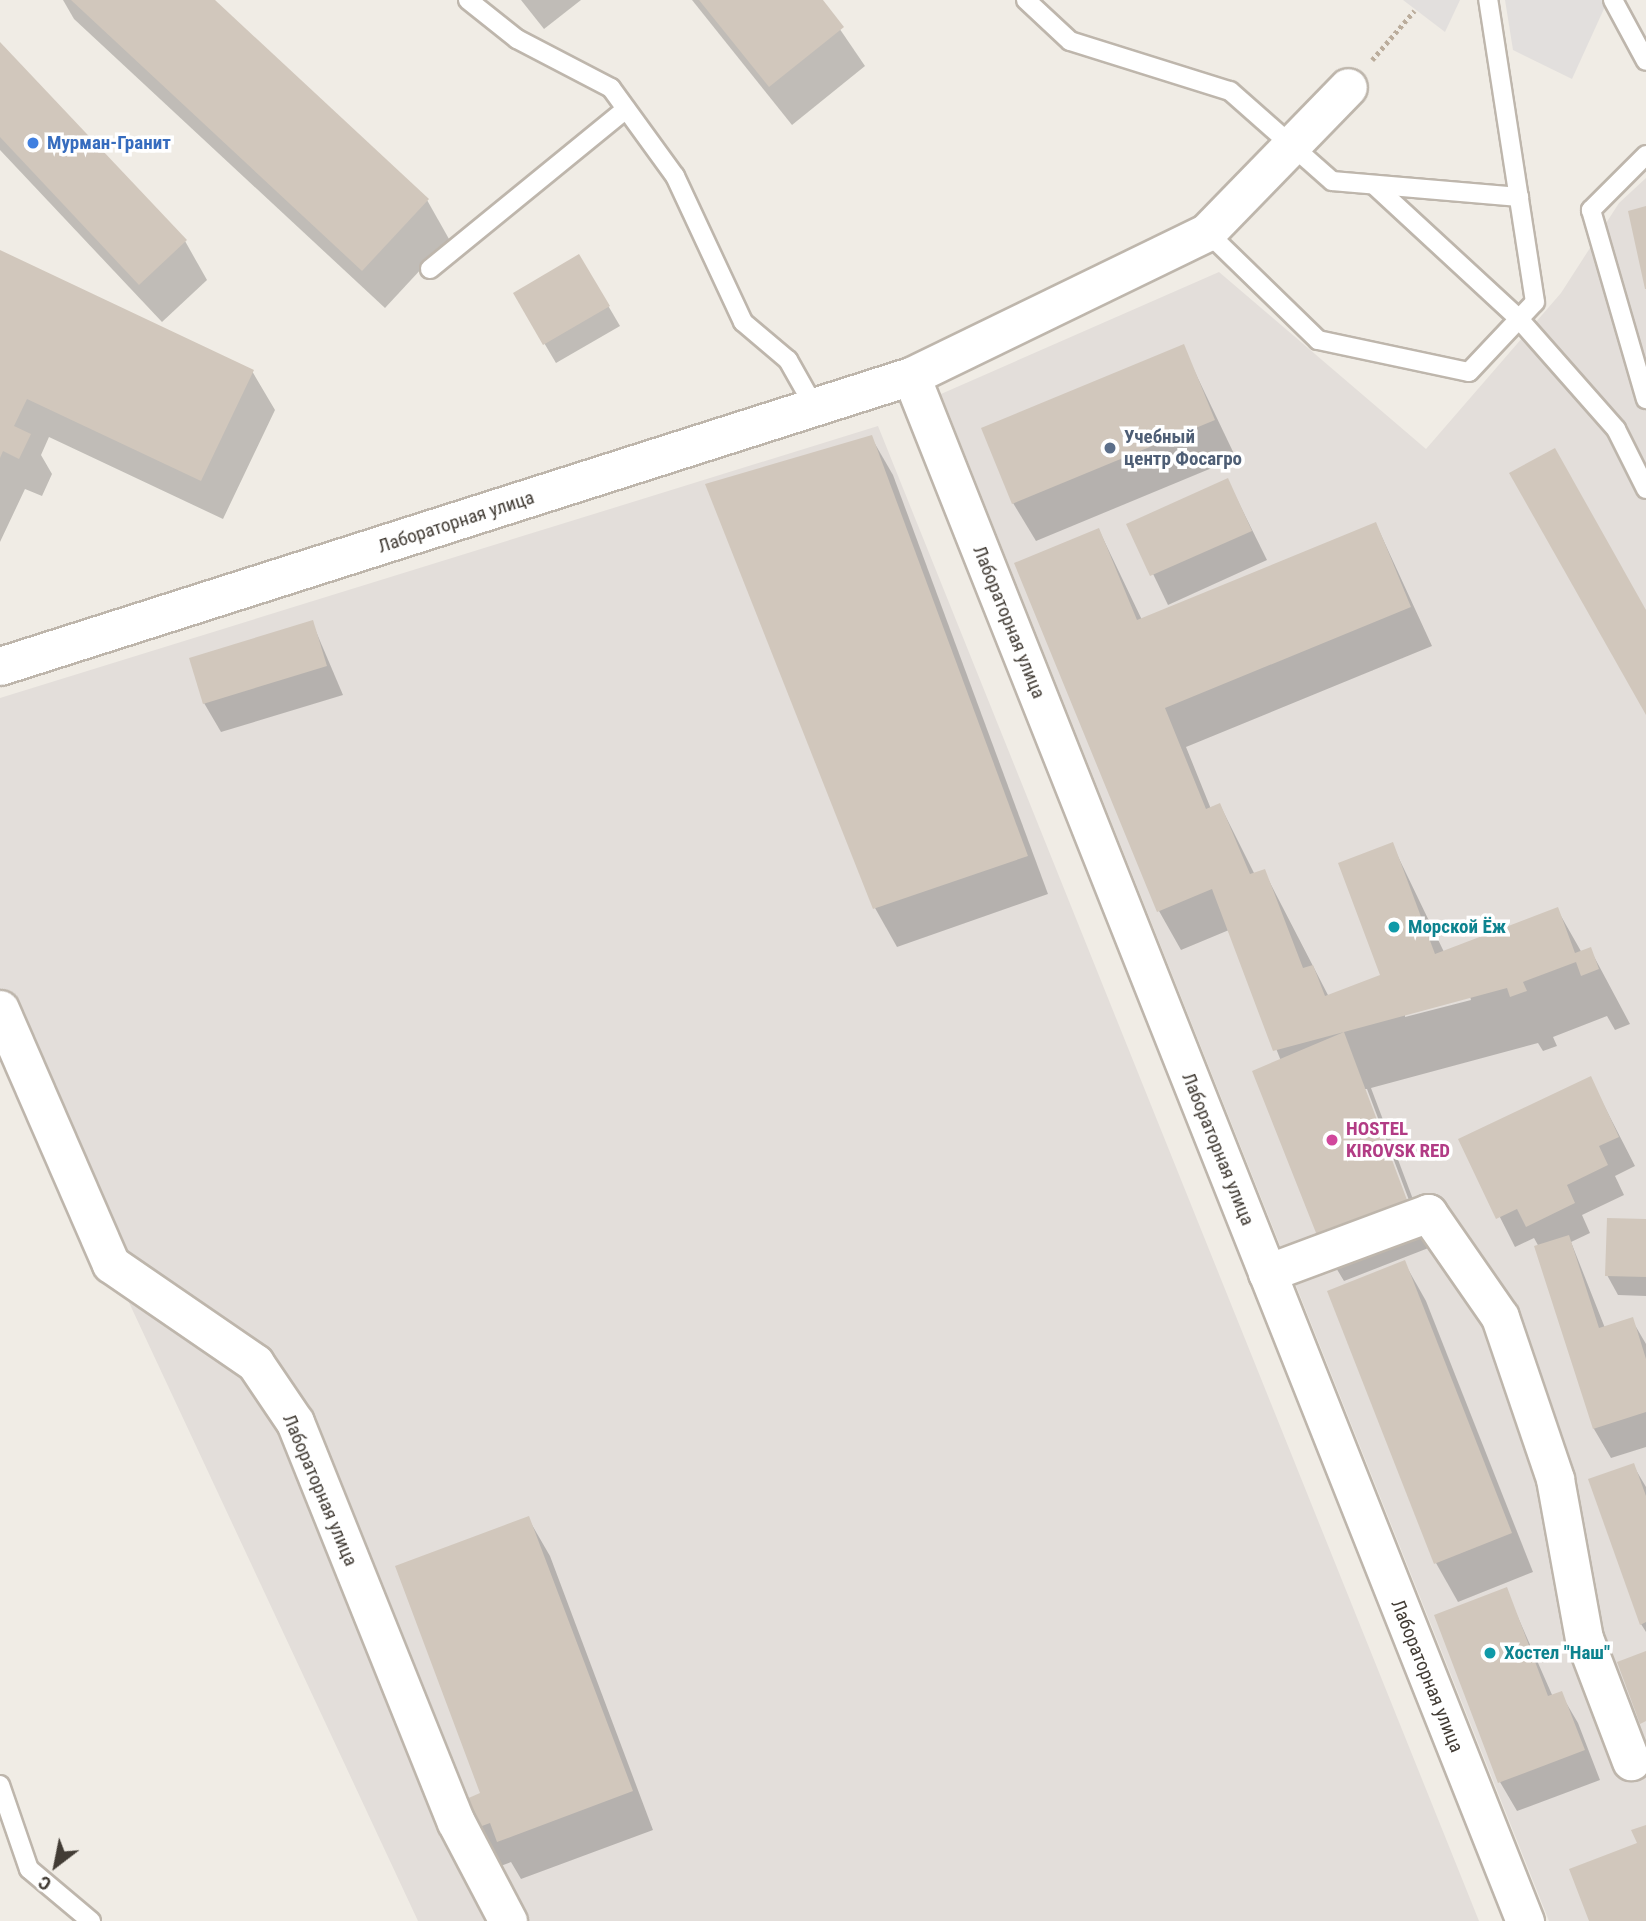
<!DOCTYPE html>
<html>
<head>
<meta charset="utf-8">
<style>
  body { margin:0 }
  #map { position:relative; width:1646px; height:1921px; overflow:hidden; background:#f0ece5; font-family:"Roboto Condensed",sans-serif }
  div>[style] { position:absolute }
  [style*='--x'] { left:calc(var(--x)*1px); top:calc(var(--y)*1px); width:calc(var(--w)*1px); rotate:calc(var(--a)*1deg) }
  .industrial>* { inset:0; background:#e3deda }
  .parking>* { inset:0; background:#e2dfdd }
  .shadow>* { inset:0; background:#0003 }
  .building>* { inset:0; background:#d1c7bc }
  .path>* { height:4.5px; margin-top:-2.25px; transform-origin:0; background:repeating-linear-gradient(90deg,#bbad9c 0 3.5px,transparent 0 7px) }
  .roads { filter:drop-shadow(2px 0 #beb6ac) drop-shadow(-2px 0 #beb6ac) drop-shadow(0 2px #beb6ac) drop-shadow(0 -2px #beb6ac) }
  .lane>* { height:18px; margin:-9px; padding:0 9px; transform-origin:9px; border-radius:9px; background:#fff }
  .street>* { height:37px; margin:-18.5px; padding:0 18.5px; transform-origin:18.5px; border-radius:18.5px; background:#fff }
  .dots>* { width:19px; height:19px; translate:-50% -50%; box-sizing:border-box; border:4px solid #fff; border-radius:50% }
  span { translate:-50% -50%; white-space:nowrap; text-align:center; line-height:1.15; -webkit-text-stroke:7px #fff; paint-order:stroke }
  .shop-label { font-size:19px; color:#366cbe; font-weight:700 }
  .left { translate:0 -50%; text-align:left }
  .service-label { font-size:19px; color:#4e5e75; font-weight:700 }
  .street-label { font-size:19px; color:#423c35 }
  .culture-label { font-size:19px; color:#0d838f; font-weight:700 }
  .hotel-label { font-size:19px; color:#b23c85; font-weight:700 }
  .north { position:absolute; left:21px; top:1830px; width:70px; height:70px; -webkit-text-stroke:5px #fff; paint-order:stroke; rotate:212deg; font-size:19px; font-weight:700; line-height:28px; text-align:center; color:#423c35 }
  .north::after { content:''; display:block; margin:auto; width:24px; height:32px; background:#423c35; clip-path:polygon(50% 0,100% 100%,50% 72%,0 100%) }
</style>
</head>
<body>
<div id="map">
  <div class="industrial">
    <i style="clip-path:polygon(1646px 178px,1646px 1921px,1549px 1921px,941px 394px,1219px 272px,1426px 449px,1561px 293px,1619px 203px)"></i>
    <i style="clip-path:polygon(878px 426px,1479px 1921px,418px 1921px,111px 1264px,0 1045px,0 698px)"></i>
  </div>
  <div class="parking">
    <i style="clip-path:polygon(1403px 0,1460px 0,1445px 32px)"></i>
    <i style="clip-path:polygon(1505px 0,1608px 0,1572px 79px,1513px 50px)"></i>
  </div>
  <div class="shadow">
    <i style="clip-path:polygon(63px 0,212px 0,427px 200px,449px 239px,385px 308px,74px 19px)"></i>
    <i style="clip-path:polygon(521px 0,581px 0,544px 29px)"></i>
    <i style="clip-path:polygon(692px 0,820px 0,865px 66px,792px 125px)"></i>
    <i style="clip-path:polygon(0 45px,185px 241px,207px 280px,162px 322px,0 150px)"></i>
    <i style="clip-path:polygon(0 252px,252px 371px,275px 410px,223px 519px,49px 437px,41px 455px,52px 474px,42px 496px,25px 489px,0 542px)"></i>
    <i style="clip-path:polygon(579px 256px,620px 326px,556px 363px,515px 294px)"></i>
    <i style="clip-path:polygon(1183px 347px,1236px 458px,1036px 541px,1013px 503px)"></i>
    <i style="clip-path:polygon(871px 437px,893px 475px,1048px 894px,897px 947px,875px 908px)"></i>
    <i style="clip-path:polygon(1228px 481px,1267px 560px,1168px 605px,1129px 524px)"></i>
    <i style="clip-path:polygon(evenodd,1376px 524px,1432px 646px,1186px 747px,1211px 809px,1220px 805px,1255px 875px,1264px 871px,1329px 997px,1383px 976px,1392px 844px,1444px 952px,1557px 909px,1582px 953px,1590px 949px,1630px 1024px,1615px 1030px,1607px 1016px,1553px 1037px,1557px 1046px,1543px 1051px,1538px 1043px,1371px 1088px,1431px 1247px,1344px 1281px,1321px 1243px,1281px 1061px,1229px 930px,1181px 950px,1159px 911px,1099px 530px,1142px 620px,1376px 524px,1470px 996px,1471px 1000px,1405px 1017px,1405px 1014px,1470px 996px,1376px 524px,1364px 1089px,1367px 1089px,1415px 1216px,1411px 1217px,1364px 1089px)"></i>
    <i style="clip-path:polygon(312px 622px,343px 695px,221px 732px,204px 703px)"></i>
    <i style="clip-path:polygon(1590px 1078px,1635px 1166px,1615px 1176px,1624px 1195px,1582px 1215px,1590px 1233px,1571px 1242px,1605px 1328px,1632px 1320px,1646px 1344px,1646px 1447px,1611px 1458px,1594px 1429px,1539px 1247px,1534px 1238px,1515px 1247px,1461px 1140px)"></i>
    <i style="clip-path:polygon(1646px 1221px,1646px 1296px,1618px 1295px,1607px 1275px)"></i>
    <i style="clip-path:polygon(1404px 1262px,1426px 1301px,1533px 1572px,1458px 1602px,1436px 1563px)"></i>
    <i style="clip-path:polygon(1633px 1465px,1646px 1487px,1646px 1632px,1641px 1624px)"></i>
    <i style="clip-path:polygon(528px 1518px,550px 1556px,653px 1830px,521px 1879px,511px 1862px,498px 1867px,476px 1828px)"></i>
    <i style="clip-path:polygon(1506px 1590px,1553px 1697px,1561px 1694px,1578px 1723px,1600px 1780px,1517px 1811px,1500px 1782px)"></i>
  </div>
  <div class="building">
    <i style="clip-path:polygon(71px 0,215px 0,429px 199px,362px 271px)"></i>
    <i style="clip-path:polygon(699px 0,823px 0,844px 27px,769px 87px)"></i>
    <i style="clip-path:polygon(0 42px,187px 240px,139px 285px,0 137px)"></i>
    <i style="clip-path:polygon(1646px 206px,1646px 289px,1645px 289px,1628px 211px)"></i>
    <i style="clip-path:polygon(0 250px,254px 370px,201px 481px,27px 399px,14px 426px,31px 434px,19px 459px,3px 451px,0 458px)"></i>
    <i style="clip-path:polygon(579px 254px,610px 306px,543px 345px,513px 293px)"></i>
    <i style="clip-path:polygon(1184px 344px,1215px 420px,1012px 504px,981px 428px)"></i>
    <i style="clip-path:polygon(872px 435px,1028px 856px,873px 909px,705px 484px)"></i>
    <i style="clip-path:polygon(1555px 448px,1646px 610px,1646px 715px,1509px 473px)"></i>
    <i style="clip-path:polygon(1228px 478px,1252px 531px,1150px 576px,1126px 524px)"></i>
    <i style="clip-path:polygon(1376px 522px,1411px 607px,1165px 708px,1206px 809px,1220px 803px,1250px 874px,1265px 869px,1303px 968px,1313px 965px,1325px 996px,1380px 975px,1338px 863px,1393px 842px,1435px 954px,1558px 907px,1575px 953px,1591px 947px,1599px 969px,1581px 976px,1576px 962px,1523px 982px,1527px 991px,1510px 997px,1507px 988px,1344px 1032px,1410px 1208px,1320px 1243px,1252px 1071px,1344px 1032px,1273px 1051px,1212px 889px,1157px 912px,1014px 563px,1099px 528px,1137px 620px)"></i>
    <i style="clip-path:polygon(313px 620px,327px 666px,203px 704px,189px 658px)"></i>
    <i style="clip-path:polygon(1591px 1076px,1619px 1137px,1599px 1146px,1608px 1165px,1567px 1185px,1575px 1203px,1526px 1227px,1517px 1209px,1496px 1219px,1458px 1139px)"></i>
    <i style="clip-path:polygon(1607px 1218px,1646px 1219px,1646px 1277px,1605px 1276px)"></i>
    <i style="clip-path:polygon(1569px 1235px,1599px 1328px,1633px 1317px,1646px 1359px,1646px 1412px,1593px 1429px,1534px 1246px)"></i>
    <i style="clip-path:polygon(1405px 1260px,1512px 1533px,1434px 1564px,1327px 1291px)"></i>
    <i style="clip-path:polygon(1634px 1463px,1646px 1496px,1646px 1622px,1640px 1625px,1588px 1479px)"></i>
    <i style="clip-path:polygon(529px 1516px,633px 1791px,497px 1842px,490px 1823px,474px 1829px,464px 1800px,480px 1793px,395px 1566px)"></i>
    <i style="clip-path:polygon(1507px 1587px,1548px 1696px,1562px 1691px,1585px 1750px,1498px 1783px,1434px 1615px)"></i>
    <i style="clip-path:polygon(1646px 1651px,1646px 1721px,1640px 1724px,1617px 1662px)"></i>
    <i style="clip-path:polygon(1646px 1825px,1646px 1921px,1589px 1921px,1569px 1869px,1637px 1843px,1631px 1830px)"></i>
  </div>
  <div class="path">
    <i style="--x:1372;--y:60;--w:65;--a:-49.4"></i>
  </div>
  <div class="roads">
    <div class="lane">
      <i style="--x:468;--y:0;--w:63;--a:38.5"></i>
      <i style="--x:517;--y:39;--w:106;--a:27.5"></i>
      <i style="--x:611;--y:88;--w:109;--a:54"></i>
      <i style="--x:675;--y:176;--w:161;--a:65"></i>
      <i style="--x:743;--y:322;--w:59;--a:40.2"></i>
      <i style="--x:788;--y:360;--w:55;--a:60.6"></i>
      <i style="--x:1026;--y:0;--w:60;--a:43"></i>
      <i style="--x:1070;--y:41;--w:168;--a:17.4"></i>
      <i style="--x:1230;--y:91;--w:136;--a:41.4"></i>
      <i style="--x:1332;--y:181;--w:188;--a:4.9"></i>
      <i style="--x:1613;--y:0;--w:69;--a:61.6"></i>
      <i style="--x:1646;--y:155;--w:78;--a:135"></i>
      <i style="--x:1591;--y:210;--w:197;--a:73.8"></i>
      <i style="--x:1374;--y:185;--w:197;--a:42.7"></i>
      <i style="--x:1519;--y:319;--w:147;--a:48.6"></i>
      <i style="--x:1616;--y:429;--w:67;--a:63.4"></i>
      <i style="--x:1207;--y:232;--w:155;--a:44.2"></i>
      <i style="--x:1318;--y:340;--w:154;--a:12"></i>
      <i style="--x:1469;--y:372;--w:96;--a:-46.7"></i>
      <i style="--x:1535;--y:302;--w:306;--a:-98.8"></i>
      <i style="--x:430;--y:269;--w:253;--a:-39.2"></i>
      <i style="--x:0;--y:1785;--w:89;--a:71"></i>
      <i style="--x:29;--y:1869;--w:81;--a:40"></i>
    </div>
    <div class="street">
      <i style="--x:911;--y:376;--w:1663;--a:68.33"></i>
      <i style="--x:0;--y:666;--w:956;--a:-17.66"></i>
      <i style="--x:911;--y:376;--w:329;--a:-25.9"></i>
      <i style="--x:1207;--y:232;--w:202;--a:-45.8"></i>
      <i style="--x:0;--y:1009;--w:278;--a:66.5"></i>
      <i style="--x:111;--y:1264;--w:175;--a:34.5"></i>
      <i style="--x:255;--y:1363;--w:71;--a:55.9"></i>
      <i style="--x:295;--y:1422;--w:431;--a:68.1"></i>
      <i style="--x:456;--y:1822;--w:112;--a:62.3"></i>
      <i style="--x:1267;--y:1273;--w:172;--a:-20.4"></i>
      <i style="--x:1428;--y:1213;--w:126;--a:55.3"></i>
      <i style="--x:1500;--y:1317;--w:171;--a:71.2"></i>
      <i style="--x:1555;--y:1479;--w:162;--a:79.7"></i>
      <i style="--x:1584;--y:1638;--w:132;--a:69.1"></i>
    </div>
  </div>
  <div class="dots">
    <i style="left:33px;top:143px;background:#3f7fe0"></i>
    <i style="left:1110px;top:448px;background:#5c6f8a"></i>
    <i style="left:1394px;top:927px;background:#0f9aa8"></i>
    <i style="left:1332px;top:1140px;background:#d1479c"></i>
    <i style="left:1490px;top:1653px;background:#0f9aa8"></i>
  </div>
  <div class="shop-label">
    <span class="left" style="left:47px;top:143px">Мурман-Гранит</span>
  </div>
  <div class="service-label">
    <span class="left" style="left:1124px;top:448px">Учебный<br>центр Фосагро</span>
  </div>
  <div class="street-label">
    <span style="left:456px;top:522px;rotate:-18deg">Лабораторная улица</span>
    <span style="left:1009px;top:622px;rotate:68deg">Лабораторная улица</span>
    <span style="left:1218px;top:1149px;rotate:68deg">Лабораторная улица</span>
    <span style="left:320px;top:1490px;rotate:67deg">Лабораторная улица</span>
    <span style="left:1427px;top:1676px;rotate:68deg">Лабораторная улица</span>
  </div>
  <div class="culture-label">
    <span class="left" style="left:1408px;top:927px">Морской Ёж</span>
    <span class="left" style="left:1504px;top:1653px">Хостел "Наш"</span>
  </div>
  <div class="hotel-label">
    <span class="left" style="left:1346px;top:1140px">HOSTEL<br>KIROVSK RED</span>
  </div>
  <div class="north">С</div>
</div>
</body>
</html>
